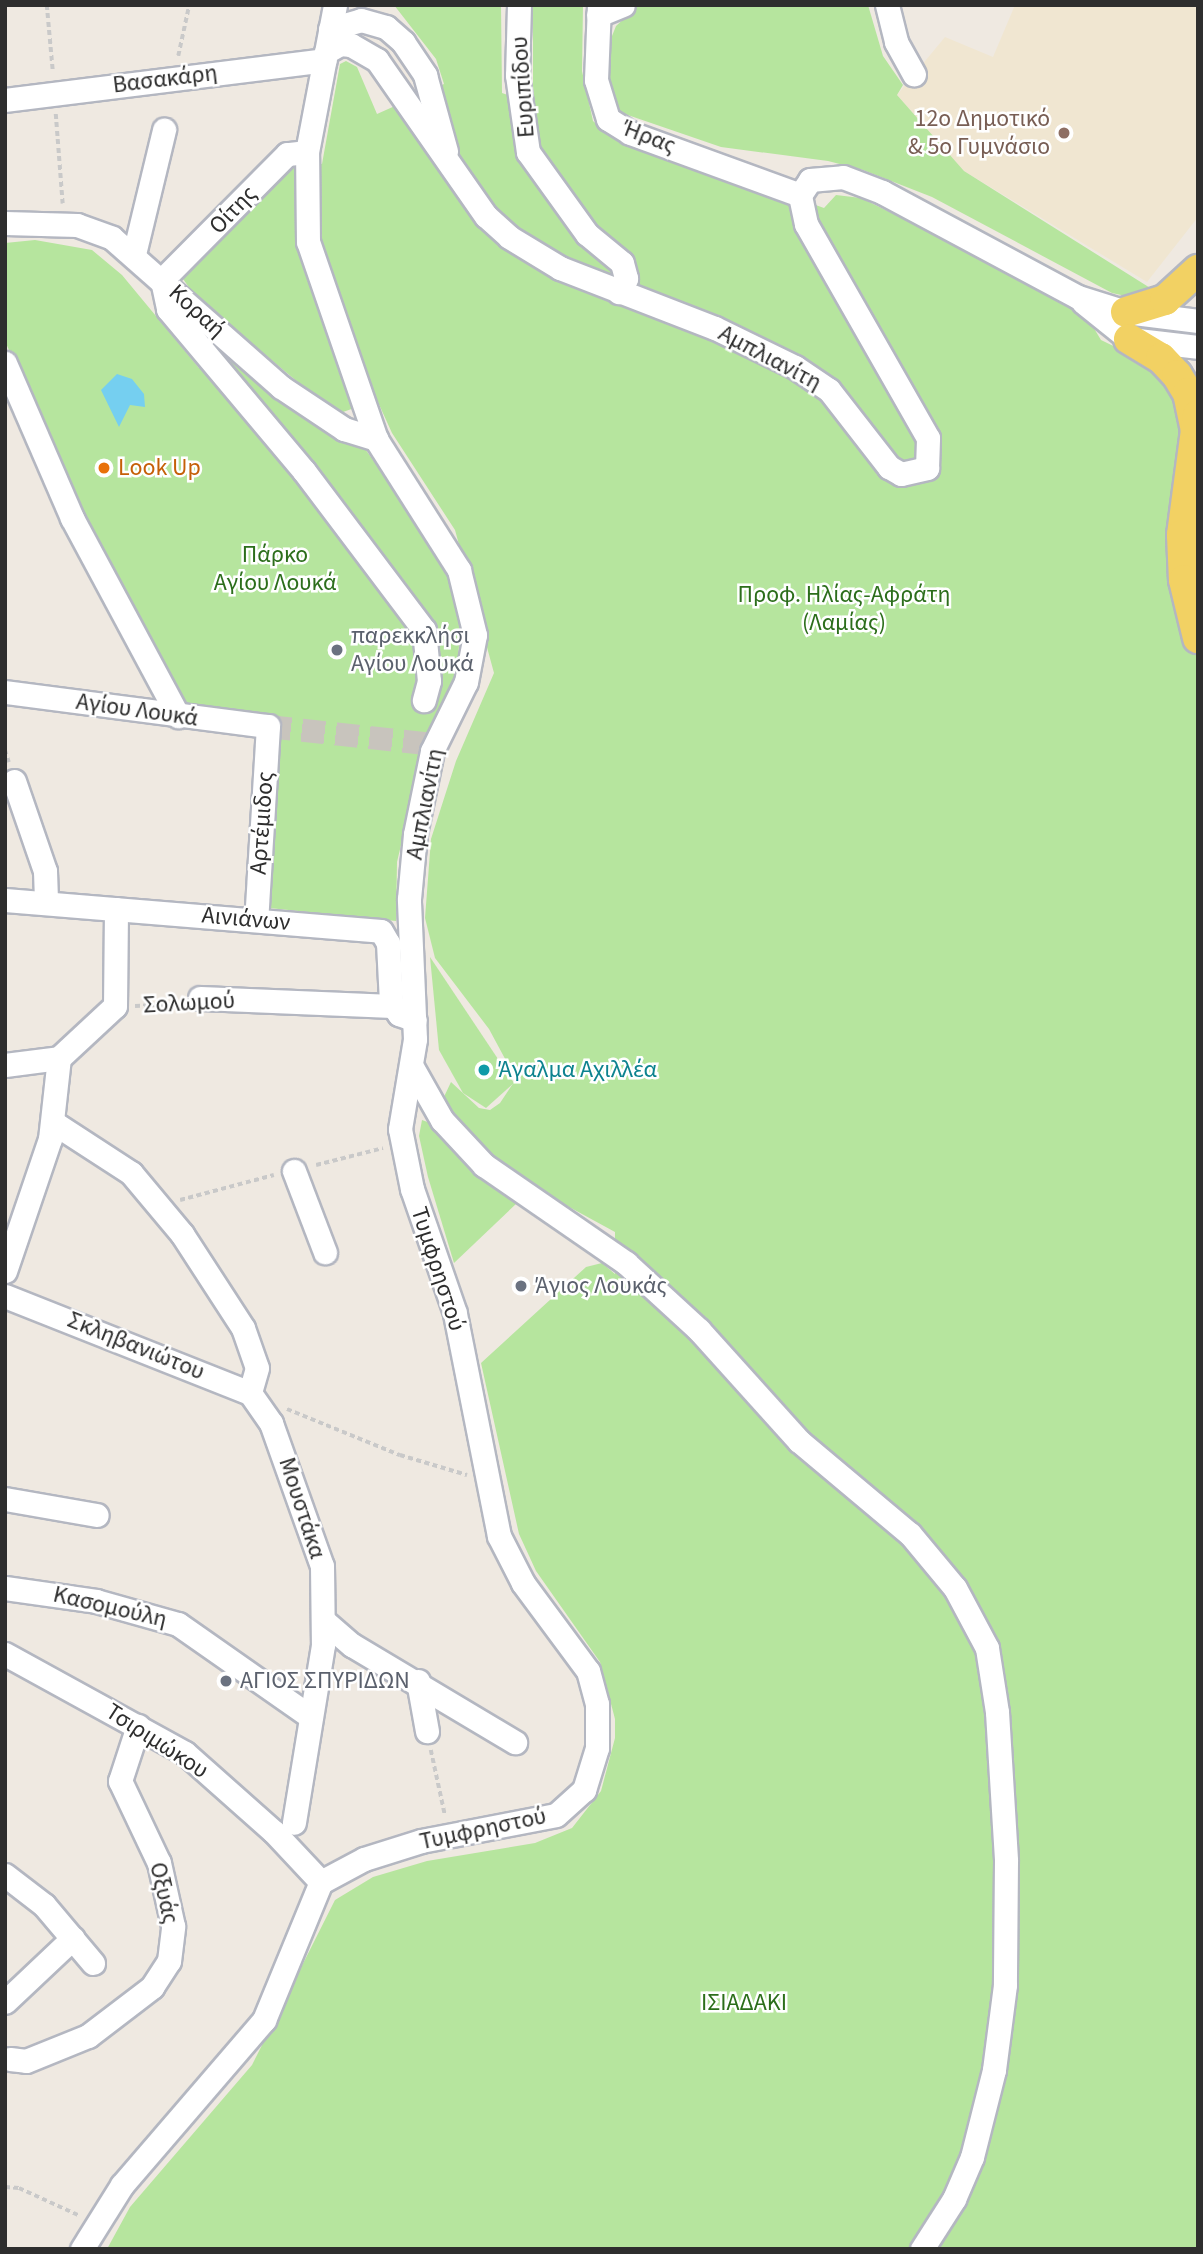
<!DOCTYPE html>
<html>
<head>
<meta charset="utf-8">
<style>
  body { margin:0 }
  #map { position:relative; width:1203px; height:2254px; overflow:hidden; background:#efe9e1; font-family:"Source Sans 3",sans-serif }
  div>[style] { position:absolute }
  [style*='--x'] { left:calc(var(--x)*1px); top:calc(var(--y)*1px); width:calc(var(--w)*1px); rotate:calc(var(--a)*1deg) }
  .education>* { inset:0; background:#f0e6d1 }
  .green>* { inset:0; background:#b6e59e }
  .water>* { inset:0; background:#75cff0 }
  .minor-tunnel>* { height:23px; margin-top:-11.5px; transform-origin:0; background:repeating-linear-gradient(90deg,#c8c4bd 0 23px,transparent 0 34px) }
  .path>* { height:3.5px; margin-top:-1.75px; transform-origin:0; background:repeating-linear-gradient(90deg,#c9c9c9 0 5px,transparent 0 8.5px) }
  .roads { filter:drop-shadow(2px 0 #b4b7c1) drop-shadow(-2px 0 #b4b7c1) drop-shadow(0 2px #b4b7c1) drop-shadow(0 -2px #b4b7c1) }
  .minor>* { height:23px; margin:-11.5px; padding:0 11.5px; transform-origin:11.5px; border-radius:11.5px; background:#fff }
  .major>* { height:30px; margin:-15px; padding:0 15px; transform-origin:15px; border-radius:15px; background:#f2d163 }
  .dots>* { width:19px; height:19px; translate:-50% -50%; box-sizing:border-box; border:4px solid #fff; border-radius:50% }
  span { translate:-50% -50%; white-space:nowrap; text-align:center; line-height:1.15; -webkit-text-stroke:5px #fff; paint-order:stroke }
  .street-label { font-size:24px; color:#2e2e2e }
  .education-label { font-size:24px; color:#785e54 }
  .right { translate:-100% -50%; text-align:right }
  .food-label { font-size:24px; color:#c56008 }
  .left { translate:0 -50%; text-align:left }
  .park-label { font-size:24px; color:#2c6e1b }
  .worship-label { font-size:24px; color:#5b616d }
  .culture-label { font-size:24px; color:#0d838f }
  .frame { position:absolute; inset:0; border:7px solid #2e2e2e; pointer-events:none }
</style>
</head>
<body>
<div id="map">
  <div class="education">
    <i style="clip-path:polygon(1015px 5px,1198px 5px,1198px 217px,1147px 282px,964px 171px,897px 95px,945px 37px,993px 57px)"></i>
  </div>
  <div class="green">
    <i style="clip-path:polygon(394px 5px,501px 5px,502px 93px,533px 104px,533px 5px,583px 5px,582px 71px,593px 121px,601px 128px,824px 208px,836px 195px,861px 198px,1020px 276px,1070px 304px,1089px 320px,1101px 340px,1198px 387px,1198px 2249px,107px 2249px,130px 2207px,252px 2065px,335px 1900px,373px 1877px,427px 1861px,535px 1843px,572px 1828px,601px 1791px,615px 1738px,615px 1719px,600px 1662px,536px 1571px,519px 1534px,481px 1363px,586px 1267px,602px 1263px,615px 1274px,615px 1232px,549px 1196px,497px 1158px,450px 1116px,442px 1101px,451px 1082px,479px 1108px,490px 1110px,500px 1103px,516px 1079px,489px 1029px,435px 958px,425px 918px,431px 839px,456px 761px,494px 673px,455px 530px,392px 433px,377px 400px,343px 412px,330px 409px,195px 296px,181px 276px,289px 159px,322px 164px,340px 64px,346px 61px,357px 67px,377px 114px,444px 84px,436px 59px)"></i>
    <i style="clip-path:polygon(639px 5px,868px 5px,883px 56px,903px 85px,897px 95px,964px 171px,1155px 291px,1130px 297px,1112px 293px,932px 197px,863px 170px,828px 161px,721px 147px,619px 112px,607px 81px,610px 41px,616px 26px)"></i>
    <i style="clip-path:polygon(35px 240px,92px 250px,122px 275px,199px 368px,235px 361px,363px 446px,443px 558px,461px 624px,456px 678px,423px 752px,397px 862px,396px 921px,269px 908px,263px 903px,276px 716px,189px 708px,133px 609px,50px 444px,5px 341px,5px 243px)"></i>
    <i style="clip-path:polygon(430px 957px,514px 1083px,486px 1108px,463px 1093px,439px 1050px)"></i>
    <i style="clip-path:polygon(422px 1120px,433px 1124px,517px 1203px,454px 1263px,428px 1177px,419px 1136px)"></i>
  </div>
  <div class="water">
    <i style="clip-path:polygon(117px 374px,132px 379px,144px 394px,145px 407px,130px 405px,119px 427px,101px 390px)"></i>
  </div>
  <div class="minor-tunnel">
    <i style="--x:268;--y:726;--w:168;--a:6.2"></i>
  </div>
  <div class="path">
    <i style="--x:47;--y:5;--w:66;--a:84.8"></i>
    <i style="--x:178;--y:56;--w:52;--a:-77.8"></i>
    <i style="--x:56;--y:114;--w:90;--a:85.6"></i>
    <i style="--x:5;--y:750;--w:13;--a:72"></i>
    <i style="--x:135;--y:1006;--w:44;--a:-2.6"></i>
    <i style="--x:316;--y:1165;--w:69;--a:-14.2"></i>
    <i style="--x:180;--y:1200;--w:97;--a:-14.9"></i>
    <i style="--x:287;--y:1409;--w:122;--a:22.2"></i>
    <i style="--x:400;--y:1455;--w:70;--a:16.6"></i>
    <i style="--x:431;--y:1750;--w:66;--a:77.8"></i>
    <i style="--x:5;--y:2187;--w:14;--a:4"></i>
    <i style="--x:19;--y:2188;--w:65;--a:24.6"></i>
  </div>
  <div class="roads">
    <div class="minor">
      <i style="--x:519;--y:5;--w:70;--a:91.6"></i>
      <i style="--x:517;--y:75;--w:78;--a:81.9"></i>
      <i style="--x:528;--y:152;--w:101;--a:54.3"></i>
      <i style="--x:587;--y:234;--w:45;--a:39.6"></i>
      <i style="--x:622;--y:263;--w:16;--a:75"></i>
      <i style="--x:626;--y:278;--w:16;--a:117"></i>
      <i style="--x:599;--y:5;--w:75;--a:92.3"></i>
      <i style="--x:596;--y:80;--w:41;--a:72.9"></i>
      <i style="--x:608;--y:119;--w:26;--a:32"></i>
      <i style="--x:630;--y:133;--w:181;--a:20"></i>
      <i style="--x:887;--y:5;--w:38;--a:76"></i>
      <i style="--x:896;--y:42;--w:37;--a:61"></i>
      <i style="--x:598;--y:15;--w:27;--a:-22"></i>
      <i style="--x:330;--y:29;--w:32;--a:-16"></i>
      <i style="--x:361;--y:20;--w:26;--a:16"></i>
      <i style="--x:386;--y:27;--w:23;--a:41"></i>
      <i style="--x:403;--y:42;--w:40;--a:56"></i>
      <i style="--x:425;--y:75;--w:79;--a:74.6"></i>
      <i style="--x:326;--y:52;--w:16;--a:-30"></i>
      <i style="--x:340;--y:44;--w:11;--a:5"></i>
      <i style="--x:351;--y:45;--w:30;--a:30"></i>
      <i style="--x:377;--y:60;--w:190;--a:55.1"></i>
      <i style="--x:486;--y:216;--w:31;--a:42"></i>
      <i style="--x:509;--y:237;--w:60;--a:31.3"></i>
      <i style="--x:560;--y:268;--w:166;--a:21.2"></i>
      <i style="--x:715;--y:328;--w:89;--a:26"></i>
      <i style="--x:795;--y:367;--w:41;--a:34.1"></i>
      <i style="--x:829;--y:390;--w:98;--a:52.1"></i>
      <i style="--x:889;--y:467;--w:14;--a:30"></i>
      <i style="--x:901;--y:474;--w:27;--a:-13"></i>
      <i style="--x:927;--y:468;--w:30;--a:-88"></i>
      <i style="--x:928;--y:438;--w:246;--a:-119.7"></i>
      <i style="--x:806;--y:224;--w:30;--a:-102"></i>
      <i style="--x:800;--y:195;--w:18;--a:-56"></i>
      <i style="--x:810;--y:180;--w:33;--a:-5"></i>
      <i style="--x:843;--y:177;--w:42;--a:21"></i>
      <i style="--x:882;--y:192;--w:222;--a:28.2"></i>
      <i style="--x:1078;--y:297;--w:50;--a:17.4"></i>
      <i style="--x:1126;--y:312;--w:73;--a:7.1"></i>
      <i style="--x:5;--y:100;--w:322;--a:-7.1"></i>
      <i style="--x:307;--y:152;--w:20;--a:174"></i>
      <i style="--x:287;--y:154;--w:177;--a:134.8"></i>
      <i style="--x:162;--y:280;--w:30;--a:78"></i>
      <i style="--x:168;--y:309;--w:212;--a:50"></i>
      <i style="--x:304;--y:471;--w:199;--a:53"></i>
      <i style="--x:424;--y:630;--w:51;--a:84.4"></i>
      <i style="--x:429;--y:681;--w:20;--a:105"></i>
      <i style="--x:5;--y:223;--w:72;--a:1.6"></i>
      <i style="--x:77;--y:225;--w:37;--a:20"></i>
      <i style="--x:112;--y:238;--w:225;--a:41.4"></i>
      <i style="--x:281;--y:387;--w:76;--a:33.7"></i>
      <i style="--x:344;--y:429;--w:34;--a:17"></i>
      <i style="--x:134;--y:254;--w:128;--a:-76.4"></i>
      <i style="--x:1083;--y:302;--w:59;--a:38.8"></i>
      <i style="--x:1129;--y:339;--w:69;--a:6.6"></i>
      <i style="--x:5;--y:363;--w:169;--a:66.6"></i>
      <i style="--x:72;--y:518;--w:225;--a:61.8"></i>
      <i style="--x:5;--y:692;--w:265;--a:7.4"></i>
      <i style="--x:268;--y:726;--w:194;--a:93.5"></i>
      <i style="--x:14;--y:781;--w:95;--a:71"></i>
      <i style="--x:45;--y:871;--w:32;--a:88"></i>
      <i style="--x:5;--y:900;--w:377;--a:4.7"></i>
      <i style="--x:381;--y:931;--w:14;--a:60"></i>
      <i style="--x:388;--y:943;--w:60;--a:87.1"></i>
      <i style="--x:391;--y:1003;--w:14;--a:54"></i>
      <i style="--x:399;--y:1014;--w:17;--a:21"></i>
      <i style="--x:200;--y:998;--w:193;--a:2.4"></i>
      <i style="--x:5;--y:1065;--w:54;--a:-7.4"></i>
      <i style="--x:59;--y:1058;--w:76;--a:-42.9"></i>
      <i style="--x:115;--y:1006;--w:97;--a:-89.4"></i>
      <i style="--x:412;--y:1067;--w:61;--a:60.5"></i>
      <i style="--x:442;--y:1120;--w:62;--a:47"></i>
      <i style="--x:484;--y:1165;--w:173;--a:34.6"></i>
      <i style="--x:626;--y:1263;--w:99;--a:42.5"></i>
      <i style="--x:699;--y:1330;--w:149;--a:48"></i>
      <i style="--x:799;--y:1441;--w:145;--a:40"></i>
      <i style="--x:910;--y:1534;--w:70;--a:50.2"></i>
      <i style="--x:955;--y:1588;--w:68;--a:61.9"></i>
      <i style="--x:987;--y:1648;--w:65;--a:81.1"></i>
      <i style="--x:997;--y:1712;--w:149;--a:86.5"></i>
      <i style="--x:1006;--y:1861;--w:124;--a:90.5"></i>
      <i style="--x:1005;--y:1985;--w:86;--a:97.4"></i>
      <i style="--x:994;--y:2070;--w:90;--a:104.2"></i>
      <i style="--x:972;--y:2157;--w:46;--a:113.2"></i>
      <i style="--x:954;--y:2199;--w:59;--a:122.6"></i>
      <i style="--x:54;--y:1123;--w:92;--a:33"></i>
      <i style="--x:131;--y:1173;--w:80;--a:50.1"></i>
      <i style="--x:182;--y:1234;--w:112;--a:57"></i>
      <i style="--x:243;--y:1328;--w:42;--a:70.7"></i>
      <i style="--x:257;--y:1368;--w:26;--a:106"></i>
      <i style="--x:294;--y:1171;--w:87;--a:69.1"></i>
      <i style="--x:5;--y:1271;--w:139;--a:-71.2"></i>
      <i style="--x:50;--y:1139;--w:81;--a:-83.7"></i>
      <i style="--x:5;--y:1296;--w:264;--a:21.6"></i>
      <i style="--x:250;--y:1393;--w:37;--a:55"></i>
      <i style="--x:271;--y:1423;--w:152;--a:70.4"></i>
      <i style="--x:322;--y:1566;--w:79;--a:89.3"></i>
      <i style="--x:323;--y:1645;--w:180;--a:99.3"></i>
      <i style="--x:5;--y:1499;--w:93;--a:9.9"></i>
      <i style="--x:5;--y:1588;--w:92;--a:8.1"></i>
      <i style="--x:96;--y:1601;--w:85;--a:15.7"></i>
      <i style="--x:178;--y:1624;--w:162;--a:35"></i>
      <i style="--x:324;--y:1621;--w:37;--a:41"></i>
      <i style="--x:352;--y:1645;--w:190;--a:30.8"></i>
      <i style="--x:5;--y:1654;--w:205;--a:28.8"></i>
      <i style="--x:185;--y:1753;--w:119;--a:41.6"></i>
      <i style="--x:274;--y:1832;--w:69;--a:46.8"></i>
      <i style="--x:418;--y:1681;--w:51;--a:79.8"></i>
      <i style="--x:5;--y:1875;--w:49;--a:37.6"></i>
      <i style="--x:44;--y:1905;--w:76;--a:49.8"></i>
      <i style="--x:5;--y:2002;--w:93;--a:-43.3"></i>
      <i style="--x:10;--y:2059;--w:16;--a:7"></i>
      <i style="--x:26;--y:2061;--w:67;--a:-22"></i>
      <i style="--x:88;--y:2036;--w:81;--a:-37.4"></i>
      <i style="--x:152;--y:1987;--w:31;--a:-57"></i>
      <i style="--x:169;--y:1961;--w:35;--a:-83"></i>
      <i style="--x:173;--y:1926;--w:65;--a:-102.5"></i>
      <i style="--x:159;--y:1863;--w:91;--a:-115.4"></i>
      <i style="--x:120;--y:1781;--w:58;--a:-71.9"></i>
      <i style="--x:82;--y:2249;--w:75;--a:-58"></i>
      <i style="--x:122;--y:2185;--w:218;--a:-49.3"></i>
      <i style="--x:264;--y:2020;--w:149;--a:-67.6"></i>
      <i style="--x:321;--y:1882;--w:49;--a:-28.1"></i>
      <i style="--x:364;--y:1859;--w:60;--a:-17.5"></i>
      <i style="--x:421;--y:1841;--w:137;--a:-10.9"></i>
      <i style="--x:556;--y:1815;--w:38;--a:-42"></i>
      <i style="--x:584;--y:1790;--w:44;--a:-72.8"></i>
      <i style="--x:597;--y:1748;--w:44;--a:-90"></i>
      <i style="--x:597;--y:1704;--w:34;--a:-105"></i>
      <i style="--x:588;--y:1671;--w:109;--a:-126.5"></i>
      <i style="--x:523;--y:1583;--w:53;--a:-117.1"></i>
      <i style="--x:499;--y:1536;--w:227;--a:-101.2"></i>
      <i style="--x:455;--y:1313;--w:131;--a:-109.1"></i>
      <i style="--x:412;--y:1189;--w:61;--a:-101.3"></i>
      <i style="--x:400;--y:1129;--w:91;--a:-80.5"></i>
      <i style="--x:415;--y:1039;--w:140;--a:-92.5"></i>
      <i style="--x:409;--y:899;--w:65;--a:-84.7"></i>
      <i style="--x:415;--y:834;--w:85;--a:-78.4"></i>
      <i style="--x:432;--y:751;--w:77;--a:-63.8"></i>
      <i style="--x:466;--y:682;--w:48;--a:-79.2"></i>
      <i style="--x:475;--y:635;--w:67;--a:-103.8"></i>
      <i style="--x:459;--y:570;--w:155;--a:-122.4"></i>
      <i style="--x:376;--y:439;--w:208;--a:-109"></i>
      <i style="--x:308;--y:242;--w:90;--a:-90.6"></i>
      <i style="--x:307;--y:152;--w:150;--a:-79.2"></i>
    </div>
    <div class="major">
      <i style="--x:1126;--y:312;--w:41;--a:-17.1"></i>
      <i style="--x:1165;--y:300;--w:45;--a:-42.3"></i>
      <i style="--x:1129;--y:339;--w:37;--a:31"></i>
      <i style="--x:1161;--y:358;--w:23;--a:47"></i>
      <i style="--x:1177;--y:375;--w:21;--a:59"></i>
      <i style="--x:1188;--y:393;--w:38;--a:78"></i>
      <i style="--x:1198;--y:415;--w:121;--a:97.6"></i>
      <i style="--x:1182;--y:535;--w:45;--a:87.5"></i>
      <i style="--x:1184;--y:580;--w:60;--a:76.4"></i>
    </div>
  </div>
  <div class="dots">
    <i style="left:1064px;top:133px;background:#8d6e63"></i>
    <i style="left:104px;top:468px;background:#e8710a"></i>
    <i style="left:337px;top:650px;background:#6b7280"></i>
    <i style="left:484px;top:1070px;background:#0f9aa8"></i>
    <i style="left:521px;top:1286px;background:#6b7280"></i>
    <i style="left:226px;top:1681px;background:#6b7280"></i>
  </div>
  <div class="street-label">
    <span style="left:165px;top:79px;rotate:-7deg">Βασακάρη</span>
    <span style="left:523px;top:87px;rotate:-94deg">Ευριπίδου</span>
    <span style="left:649px;top:137px;rotate:21deg">Ήρας</span>
    <span style="left:233px;top:210px;rotate:-46deg">Οίτης</span>
    <span style="left:197px;top:311px;rotate:42deg">Κοραή</span>
    <span style="left:770px;top:358px;rotate:28deg">Αμπλιανίτη</span>
    <span style="left:137px;top:710px;rotate:8deg">Αγίου Λουκά</span>
    <span style="left:425px;top:804px;rotate:-79deg">Αμπλιανίτη</span>
    <span style="left:262px;top:823px;rotate:-86deg">Αρτέμιδος</span>
    <span style="left:246px;top:919px;rotate:5deg">Αινιάνων</span>
    <span style="left:189px;top:1003px;rotate:-3deg">Σολωμού</span>
    <span style="left:438px;top:1269px;rotate:72deg">Τυμφρηστού</span>
    <span style="left:136px;top:1346px;rotate:22deg">Σκληβανιώτου</span>
    <span style="left:302px;top:1508px;rotate:72deg">Μουστάκα</span>
    <span style="left:110px;top:1607px;rotate:13deg">Κασομούλη</span>
    <span style="left:157px;top:1741px;rotate:33deg">Τσιριμώκου</span>
    <span style="left:483px;top:1829px;rotate:-12deg">Τυμφρηστού</span>
    <span style="left:164px;top:1893px;rotate:77deg">Οξυάς</span>
  </div>
  <div class="education-label">
    <span class="right" style="left:1050px;top:133px">12ο Δημοτικό<br>&amp; 5ο Γυμνάσιο</span>
  </div>
  <div class="food-label">
    <span class="left" style="left:118px;top:468px">Look Up</span>
  </div>
  <div class="park-label">
    <span style="left:275px;top:569px">Πάρκο<br>Αγίου Λουκά</span>
    <span style="left:844px;top:609px">Προφ. Ηλίας-Αφράτη<br>(Λαμίας)</span>
    <span style="left:744px;top:2003px">ΙΣΙΑΔΑΚΙ</span>
  </div>
  <div class="worship-label">
    <span class="left" style="left:351px;top:650px">παρεκκλήσι<br>Αγίου Λουκά</span>
    <span class="left" style="left:535px;top:1286px">Άγιος Λουκάς</span>
    <span class="left" style="left:240px;top:1681px">ΑΓΙΟΣ ΣΠΥΡΙΔΩΝ</span>
  </div>
  <div class="culture-label">
    <span class="left" style="left:498px;top:1070px">Άγαλμα Αχιλλέα</span>
  </div>
  <div class="frame"></div>
</div>
</body>
</html>
